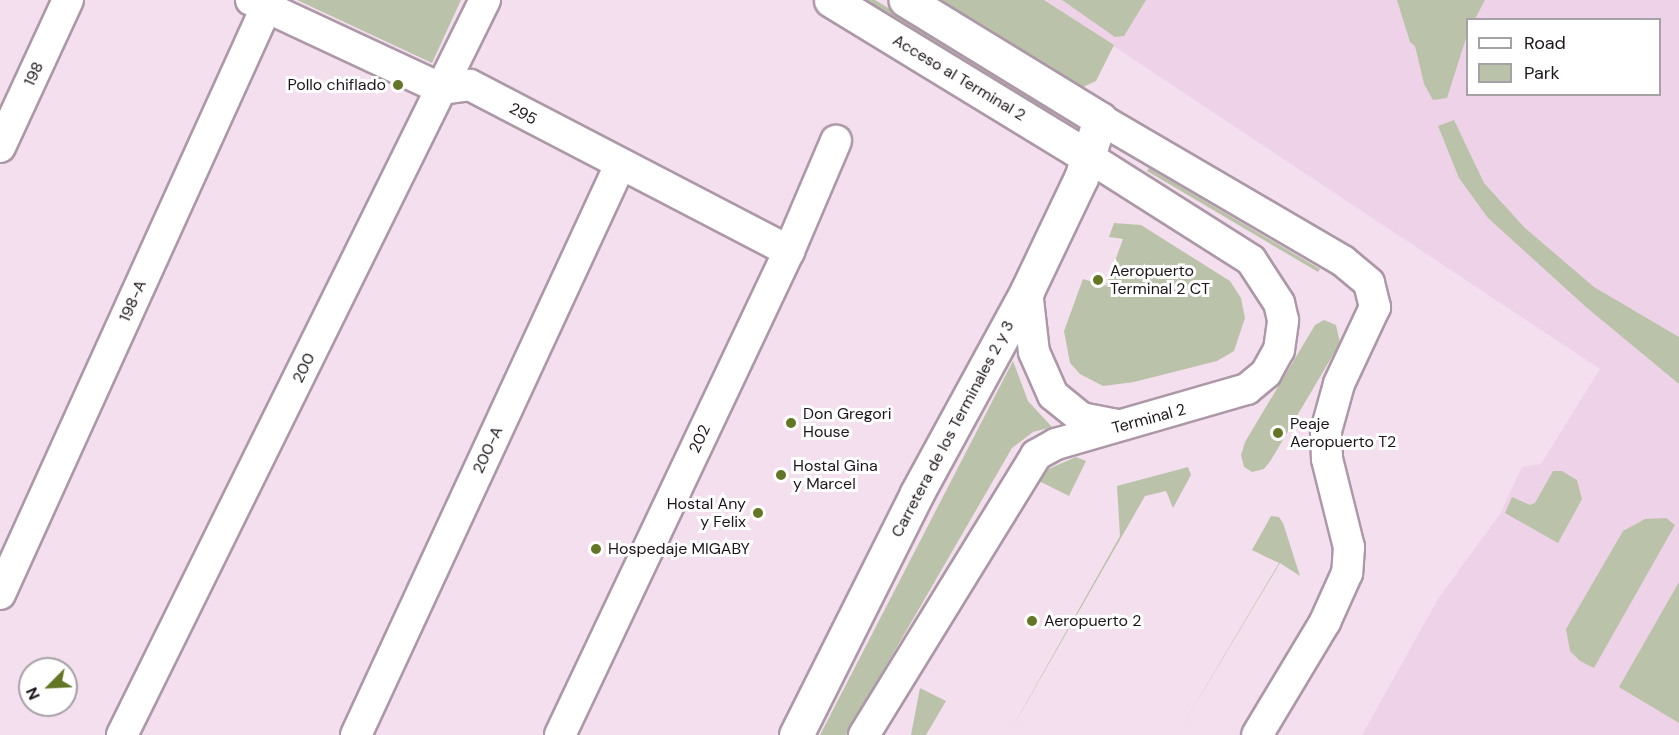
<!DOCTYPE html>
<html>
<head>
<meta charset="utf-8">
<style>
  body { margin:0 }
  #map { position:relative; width:1679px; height:735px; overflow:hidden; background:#f4dfee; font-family:"DM Sans",sans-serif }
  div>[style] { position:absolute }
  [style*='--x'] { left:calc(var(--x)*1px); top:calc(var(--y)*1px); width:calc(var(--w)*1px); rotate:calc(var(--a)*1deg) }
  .built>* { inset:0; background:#eed2e7 }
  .green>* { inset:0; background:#bac3a9 }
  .roads { filter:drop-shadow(2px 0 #ac98a7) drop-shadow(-2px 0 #ac98a7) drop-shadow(0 2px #ac98a7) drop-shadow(0 -2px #ac98a7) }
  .minor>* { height:30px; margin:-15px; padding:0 15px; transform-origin:15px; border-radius:15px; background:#fff }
  .primary>* { height:33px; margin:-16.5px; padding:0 16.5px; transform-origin:16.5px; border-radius:16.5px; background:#fff }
  .dots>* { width:16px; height:16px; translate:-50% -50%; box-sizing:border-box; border:3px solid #fff; border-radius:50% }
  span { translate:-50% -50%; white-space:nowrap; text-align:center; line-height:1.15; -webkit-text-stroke:6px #fff; paint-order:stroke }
  .street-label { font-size:16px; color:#1d151b }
  .poi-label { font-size:16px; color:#1d151b }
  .right { translate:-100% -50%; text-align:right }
  .left { translate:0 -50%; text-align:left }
  .legend { position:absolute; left:1466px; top:18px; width:195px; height:78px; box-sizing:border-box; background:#fff; border:2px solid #a5a1a4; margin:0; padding:8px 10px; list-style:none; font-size:18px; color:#1d151b }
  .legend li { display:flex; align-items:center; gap:12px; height:30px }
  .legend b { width:30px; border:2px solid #a5a1a4 }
  .north { position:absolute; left:18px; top:657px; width:60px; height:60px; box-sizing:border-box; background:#fff; border:2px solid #a5a1a4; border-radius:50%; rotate:246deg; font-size:16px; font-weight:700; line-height:24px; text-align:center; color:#1d151b }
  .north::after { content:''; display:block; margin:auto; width:21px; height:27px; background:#627625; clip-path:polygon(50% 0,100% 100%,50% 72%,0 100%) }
</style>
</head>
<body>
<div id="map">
  <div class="built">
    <i style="clip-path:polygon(evenodd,1044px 0,1679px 0,1679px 735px,1362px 735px,1438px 599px,1500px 514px,1522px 467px,1541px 464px,1600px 369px,1044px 0,1468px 20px,1660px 20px,1660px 94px,1468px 94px,1468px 20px)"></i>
  </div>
  <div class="green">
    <i style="clip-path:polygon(297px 0,461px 0,432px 63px)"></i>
    <i style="clip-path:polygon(858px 0,875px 0,1055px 109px,1050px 116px)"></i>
    <i style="clip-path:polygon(940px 0,1044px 0,1114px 45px,1096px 81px,1083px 87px)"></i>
    <i style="clip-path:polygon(1062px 0,1146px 0,1124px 36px,1115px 37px)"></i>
    <i style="clip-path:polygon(1397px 0,1485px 0,1475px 19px,1468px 20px,1467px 35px,1447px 98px,1433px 100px,1424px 84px,1415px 46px,1410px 42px)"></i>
    <i style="clip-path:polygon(1454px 120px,1484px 183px,1525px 228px,1594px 287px,1679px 337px,1679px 384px,1586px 307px,1488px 218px,1459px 178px,1438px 126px)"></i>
    <i style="clip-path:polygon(1149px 168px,1320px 269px,1318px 272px,1147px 171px)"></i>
    <i style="clip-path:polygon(1114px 223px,1141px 225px,1230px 281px,1241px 298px,1245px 318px,1234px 351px,1217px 361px,1134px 382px,1103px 386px,1080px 374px,1070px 363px,1064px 331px,1083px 279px,1106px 286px,1123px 239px,1109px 237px)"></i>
    <i style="clip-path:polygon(1324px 320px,1336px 325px,1340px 343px,1271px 460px,1264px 469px,1252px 472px,1244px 467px,1241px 455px,1245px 442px,1315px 325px)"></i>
    <i style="clip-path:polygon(1013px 361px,1028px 401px,1052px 427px,1033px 432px,1012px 448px,846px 735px,820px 735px)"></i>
    <i style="clip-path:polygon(1076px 457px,1086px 461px,1069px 496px,1039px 481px,1046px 470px)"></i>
    <i style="clip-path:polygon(1188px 467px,1191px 475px,1173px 508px,1166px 491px,1145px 496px,1008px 735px,1120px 536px,1117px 486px)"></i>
    <i style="clip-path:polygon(1553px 471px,1562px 471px,1577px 480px,1582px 499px,1558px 543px,1505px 513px,1512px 497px,1530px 505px,1535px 503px)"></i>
    <i style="clip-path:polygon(1271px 516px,1279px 517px,1283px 523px,1300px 576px,1280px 563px,1177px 735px,1279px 563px,1252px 550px)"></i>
    <i style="clip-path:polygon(1666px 518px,1675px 525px,1594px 668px,1580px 661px,1570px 651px,1566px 629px,1623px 531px,1645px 519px)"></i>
    <i style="clip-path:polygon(1679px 582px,1679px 723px,1619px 687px)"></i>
    <i style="clip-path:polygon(920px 688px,946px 701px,926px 735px,911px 735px)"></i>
  </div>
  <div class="roads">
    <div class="minor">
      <i style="--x:251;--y:0;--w:211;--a:25"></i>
      <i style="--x:442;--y:89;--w:28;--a:-8"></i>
      <i style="--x:470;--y:85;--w:360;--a:27.5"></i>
      <i style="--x:1100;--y:119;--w:281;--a:30.3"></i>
      <i style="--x:1343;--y:261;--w:34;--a:40"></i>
      <i style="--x:1369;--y:283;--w:25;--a:76"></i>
      <i style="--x:1375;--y:307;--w:85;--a:115.1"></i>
      <i style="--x:1339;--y:384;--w:49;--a:105.5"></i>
      <i style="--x:1326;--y:431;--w:28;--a:88"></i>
      <i style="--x:1327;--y:459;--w:91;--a:76"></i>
      <i style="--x:1349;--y:547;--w:26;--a:94"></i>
      <i style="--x:1347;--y:573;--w:54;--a:114.2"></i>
      <i style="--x:1325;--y:622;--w:132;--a:121"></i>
      <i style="--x:0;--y:147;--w:162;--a:-65.2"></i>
      <i style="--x:1027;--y:291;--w:61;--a:83.5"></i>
      <i style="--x:1034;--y:352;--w:47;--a:66.2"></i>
      <i style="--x:1053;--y:395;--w:36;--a:39"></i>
      <i style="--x:1081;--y:418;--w:37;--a:11"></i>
      <i style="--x:0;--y:594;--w:644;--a:-65.59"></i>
      <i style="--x:122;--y:735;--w:820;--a:-63.72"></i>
      <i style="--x:356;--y:735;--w:628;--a:-65.15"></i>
      <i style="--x:560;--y:735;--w:535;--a:-64.68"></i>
      <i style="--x:789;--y:251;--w:120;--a:-66.9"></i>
      <i style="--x:864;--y:735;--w:329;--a:-58.4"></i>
      <i style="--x:1036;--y:455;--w:23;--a:-29"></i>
      <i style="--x:1056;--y:444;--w:199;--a:-16.1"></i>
      <i style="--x:1247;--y:389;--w:25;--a:-40"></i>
      <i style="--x:1266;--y:373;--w:26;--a:-61"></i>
      <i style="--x:1279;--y:350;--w:30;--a:-82"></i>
      <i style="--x:1283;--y:320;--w:17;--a:-103"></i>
      <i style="--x:1279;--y:303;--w:51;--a:-123.1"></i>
      <i style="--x:1251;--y:260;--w:194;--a:-147.6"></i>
    </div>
    <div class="primary">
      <i style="--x:831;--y:0;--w:300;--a:31.4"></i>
      <i style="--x:796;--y:735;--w:271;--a:-63.4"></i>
      <i style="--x:917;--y:493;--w:230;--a:-61.4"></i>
      <i style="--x:1027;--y:291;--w:125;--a:-64.5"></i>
      <i style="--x:1081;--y:178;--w:62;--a:-72.1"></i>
      <i style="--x:1100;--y:119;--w:228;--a:-148.5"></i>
    </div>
  </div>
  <div class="dots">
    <i style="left:398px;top:85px;background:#627625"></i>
    <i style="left:1098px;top:280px;background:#627625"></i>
    <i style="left:791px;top:423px;background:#627625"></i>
    <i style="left:1278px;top:433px;background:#627625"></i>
    <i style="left:781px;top:475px;background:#627625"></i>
    <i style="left:758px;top:513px;background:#627625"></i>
    <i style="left:596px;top:549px;background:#627625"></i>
    <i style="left:1032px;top:621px;background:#627625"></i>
  </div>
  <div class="street-label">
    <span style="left:34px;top:74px;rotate:-65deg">198</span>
    <span style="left:959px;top:78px;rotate:31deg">Acceso al Terminal 2</span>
    <span style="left:523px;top:114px;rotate:28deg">295</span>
    <span style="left:133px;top:301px;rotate:-66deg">198-A</span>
    <span style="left:304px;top:368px;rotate:-64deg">200</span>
    <span style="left:1149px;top:419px;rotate:-15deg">Terminal 2</span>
    <span style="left:953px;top:429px;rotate:-62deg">Carretera de los Terminales 2 y 3</span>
    <span style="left:700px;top:439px;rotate:-65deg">202</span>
    <span style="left:488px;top:450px;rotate:-65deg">200-A</span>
  </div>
  <div class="poi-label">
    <span class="right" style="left:386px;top:85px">Pollo chiflado</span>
    <span class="left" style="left:1110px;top:280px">Aeropuerto<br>Terminal 2 CT</span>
    <span class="left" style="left:803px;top:423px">Don Gregori<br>House</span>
    <span class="left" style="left:1290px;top:433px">Peaje<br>Aeropuerto T2</span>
    <span class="left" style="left:793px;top:475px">Hostal Gina<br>y Marcel</span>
    <span class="right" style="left:746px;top:513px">Hostal Any<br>y Felix</span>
    <span class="left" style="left:608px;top:549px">Hospedaje MIGABY</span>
    <span class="left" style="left:1044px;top:621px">Aeropuerto 2</span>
  </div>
  <ul class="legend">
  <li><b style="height:8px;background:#fff"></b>Road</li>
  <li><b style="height:16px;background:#bac3a9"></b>Park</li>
  </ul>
  <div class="north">N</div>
</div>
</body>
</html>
